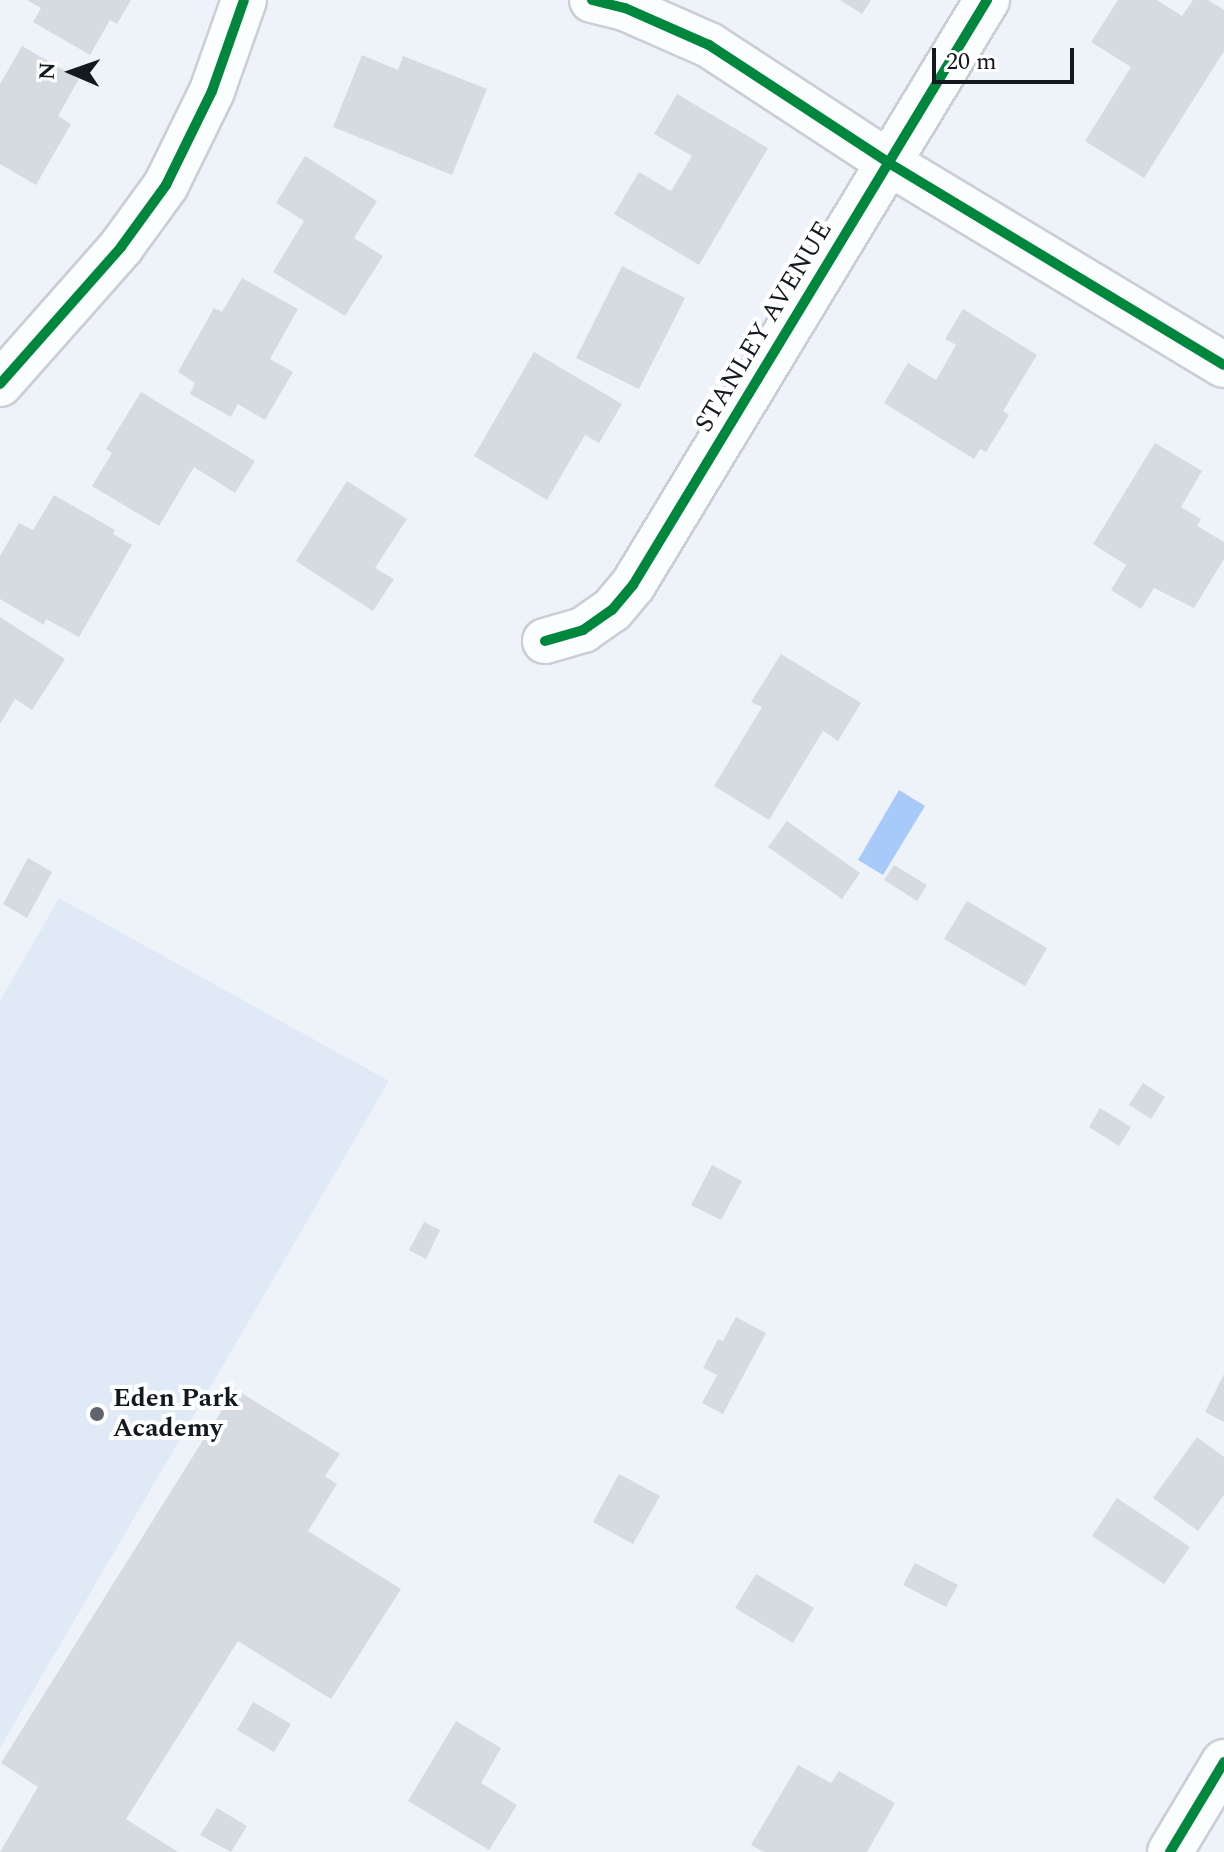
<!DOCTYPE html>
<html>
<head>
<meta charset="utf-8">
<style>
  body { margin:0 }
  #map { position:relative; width:1224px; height:1852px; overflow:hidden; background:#eef3f9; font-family:Spectral,serif }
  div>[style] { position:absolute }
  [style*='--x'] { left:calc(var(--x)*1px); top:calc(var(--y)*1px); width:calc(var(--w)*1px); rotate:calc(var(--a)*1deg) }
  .built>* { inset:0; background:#e0eaf7 }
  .water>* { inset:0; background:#a7caf8 }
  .building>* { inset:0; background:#d6dbe1 }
  .roads { filter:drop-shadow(2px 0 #cacfd5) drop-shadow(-2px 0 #cacfd5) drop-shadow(0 2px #cacfd5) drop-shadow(0 -2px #cacfd5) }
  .minor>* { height:44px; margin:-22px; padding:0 22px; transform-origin:22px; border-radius:22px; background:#fcfdfe }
  .cycleway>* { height:10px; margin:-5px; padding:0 5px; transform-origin:5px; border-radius:5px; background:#00873e }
  .dots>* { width:22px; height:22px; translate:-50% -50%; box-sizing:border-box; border:4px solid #fff; border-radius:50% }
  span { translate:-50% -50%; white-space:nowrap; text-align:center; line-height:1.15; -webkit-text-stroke:8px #fff; paint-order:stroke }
  .street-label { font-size:26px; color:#14191f }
  .poi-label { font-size:26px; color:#14191f; font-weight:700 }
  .left { translate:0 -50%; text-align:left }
  .north { position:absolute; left:32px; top:32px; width:80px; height:80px; -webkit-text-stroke:6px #fff; paint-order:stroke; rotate:272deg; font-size:22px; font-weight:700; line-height:32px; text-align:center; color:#14191f }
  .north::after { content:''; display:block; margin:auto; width:28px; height:36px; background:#14191f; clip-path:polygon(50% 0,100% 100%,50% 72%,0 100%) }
  .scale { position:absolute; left:932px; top:48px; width:142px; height:36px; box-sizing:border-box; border:4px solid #14191f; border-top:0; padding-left:10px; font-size:24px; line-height:28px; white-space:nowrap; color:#14191f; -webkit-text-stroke:6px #fff; paint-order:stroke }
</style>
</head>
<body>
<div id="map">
  <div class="built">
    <i style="clip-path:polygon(59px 898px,389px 1081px,0 1748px,0 1001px)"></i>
  </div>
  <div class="water">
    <i style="clip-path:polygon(899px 790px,925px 806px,883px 875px,858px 860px)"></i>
  </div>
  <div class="building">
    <i style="clip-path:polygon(27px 0,131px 0,117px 24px,110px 20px,90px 55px,33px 22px,41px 8px)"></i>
    <i style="clip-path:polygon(840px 0,871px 0,862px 14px)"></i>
    <i style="clip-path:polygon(1118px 0,1157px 0,1182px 16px,1193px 0,1208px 0,1224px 10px,1224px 51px,1144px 178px,1085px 141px,1131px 67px,1091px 42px)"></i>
    <i style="clip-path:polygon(22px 46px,79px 79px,58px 116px,71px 124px,36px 185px,0 164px,0 84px)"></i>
    <i style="clip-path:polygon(362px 55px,398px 70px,403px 56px,487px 89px,452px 175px,333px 127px)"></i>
    <i style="clip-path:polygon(677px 94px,768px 148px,699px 265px,614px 214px,639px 172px,671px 191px,692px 156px,654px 134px)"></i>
    <i style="clip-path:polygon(305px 156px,377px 201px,354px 238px,383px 256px,345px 316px,273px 272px,304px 221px,276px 203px)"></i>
    <i style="clip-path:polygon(622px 266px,685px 298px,639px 389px,576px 358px)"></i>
    <i style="clip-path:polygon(242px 278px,298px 309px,270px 359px,293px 372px,265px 420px,238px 404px,231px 417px,190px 394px,195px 383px,178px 372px,214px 308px,222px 312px)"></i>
    <i style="clip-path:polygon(963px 309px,1037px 355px,1003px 411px,1009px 415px,986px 452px,980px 449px,974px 459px,884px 403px,908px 363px,936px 380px,956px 345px,945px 339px)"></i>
    <i style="clip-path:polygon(534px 352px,622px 404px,599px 443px,585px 435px,547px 500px,474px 456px)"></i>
    <i style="clip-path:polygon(141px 392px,255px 461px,235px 493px,194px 467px,159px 526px,92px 486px,112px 453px,106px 449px)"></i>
    <i style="clip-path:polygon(1155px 443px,1202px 471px,1181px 507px,1201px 519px,1197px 526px,1224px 542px,1224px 559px,1194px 608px,1154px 588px,1141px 609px,1111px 590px,1126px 565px,1093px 544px)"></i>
    <i style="clip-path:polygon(347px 481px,407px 519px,375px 568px,394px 579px,373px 611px,296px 561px)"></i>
    <i style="clip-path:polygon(54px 495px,115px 530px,113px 534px,132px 545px,79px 637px,46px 619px,44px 625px,0 599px,0 556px,19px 523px,33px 530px)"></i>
    <i style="clip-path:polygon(0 617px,65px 659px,32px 710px,15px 699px,0 724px)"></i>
    <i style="clip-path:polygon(781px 654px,861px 703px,838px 741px,823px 731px,769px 820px,714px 786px,762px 707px,751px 702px)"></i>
    <i style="clip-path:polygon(787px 821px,860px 873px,842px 899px,768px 847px)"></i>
    <i style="clip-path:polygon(28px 858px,52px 872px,27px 918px,3px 904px)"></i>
    <i style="clip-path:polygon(894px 865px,927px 885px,917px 901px,884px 880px)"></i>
    <i style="clip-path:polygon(967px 901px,1047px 948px,1025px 986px,944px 939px)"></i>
    <i style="clip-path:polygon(1143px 1083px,1165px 1097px,1151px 1119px,1129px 1105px)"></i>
    <i style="clip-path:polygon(1100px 1108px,1131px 1127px,1119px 1146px,1089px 1127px)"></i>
    <i style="clip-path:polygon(712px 1165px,742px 1181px,721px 1220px,691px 1205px)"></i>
    <i style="clip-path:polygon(424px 1222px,440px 1230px,426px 1259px,409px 1250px)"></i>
    <i style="clip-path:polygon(736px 1317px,766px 1333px,723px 1414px,702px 1403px,717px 1375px,703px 1368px,718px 1339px,723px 1341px)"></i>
    <i style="clip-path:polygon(1224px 1374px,1224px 1422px,1205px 1412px)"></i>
    <i style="clip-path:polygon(235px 1389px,340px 1454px,325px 1476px,337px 1484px,308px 1531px,401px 1589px,331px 1699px,238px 1641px,126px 1819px,178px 1852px,0 1852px,38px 1787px,1px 1763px)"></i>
    <i style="clip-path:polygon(1197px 1437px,1224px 1457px,1224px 1495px,1198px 1531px,1153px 1498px)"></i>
    <i style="clip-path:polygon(619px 1474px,660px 1496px,633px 1544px,593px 1522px)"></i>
    <i style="clip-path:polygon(1117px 1498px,1190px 1547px,1164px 1584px,1092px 1536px)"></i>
    <i style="clip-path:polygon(915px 1563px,958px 1585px,946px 1607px,903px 1585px)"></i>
    <i style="clip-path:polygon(756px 1574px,814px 1608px,793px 1643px,735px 1608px)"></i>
    <i style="clip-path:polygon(253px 1702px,291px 1724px,274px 1752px,237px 1730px)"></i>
    <i style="clip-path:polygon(456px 1721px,501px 1748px,481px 1783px,517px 1805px,489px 1850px,408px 1801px)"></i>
    <i style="clip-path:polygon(798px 1765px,831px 1783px,839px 1771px,895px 1803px,867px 1852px,764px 1852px,751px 1845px)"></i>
    <i style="clip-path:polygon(217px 1808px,247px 1826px,231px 1852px,200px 1835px)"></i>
  </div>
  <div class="roads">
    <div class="minor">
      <i style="--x:592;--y:0;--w:34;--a:14"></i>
      <i style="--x:625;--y:8;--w:92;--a:23.8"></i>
      <i style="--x:709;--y:45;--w:215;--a:33.2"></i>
      <i style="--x:889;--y:163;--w:391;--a:31.1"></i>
      <i style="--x:0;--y:384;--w:183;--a:-48.5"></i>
      <i style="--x:121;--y:247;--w:77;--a:-54"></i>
      <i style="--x:166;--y:185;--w:105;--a:-63.9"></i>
      <i style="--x:212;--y:91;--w:96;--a:-70.6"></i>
      <i style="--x:545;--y:641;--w:40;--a:-16"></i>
      <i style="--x:583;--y:630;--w:35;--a:-35"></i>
      <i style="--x:612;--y:610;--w:33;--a:-50"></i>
      <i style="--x:633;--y:585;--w:684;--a:-58.82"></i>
      <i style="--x:1170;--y:1852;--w:105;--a:-59"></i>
    </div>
  </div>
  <div class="cycleway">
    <i style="--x:592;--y:0;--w:34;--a:14"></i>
    <i style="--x:625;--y:8;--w:92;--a:23.8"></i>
    <i style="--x:709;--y:45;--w:215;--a:33.2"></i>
    <i style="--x:889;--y:163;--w:391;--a:31.1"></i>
    <i style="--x:0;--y:384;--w:183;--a:-48.5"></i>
    <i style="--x:121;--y:247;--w:77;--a:-54"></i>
    <i style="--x:166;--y:185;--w:105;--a:-63.9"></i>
    <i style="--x:212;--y:91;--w:96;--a:-70.6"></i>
    <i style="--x:545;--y:641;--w:40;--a:-16"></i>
    <i style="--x:583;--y:630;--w:35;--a:-35"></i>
    <i style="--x:612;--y:610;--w:33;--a:-50"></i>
    <i style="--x:633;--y:585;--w:684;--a:-58.82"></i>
    <i style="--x:1170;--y:1852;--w:105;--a:-59"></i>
  </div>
  <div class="dots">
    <i style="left:97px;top:1414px;background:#60656b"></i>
  </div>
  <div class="street-label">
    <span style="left:764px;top:327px;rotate:-59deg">STANLEY AVENUE</span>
  </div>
  <div class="poi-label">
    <span class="left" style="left:113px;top:1414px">Eden Park<br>Academy</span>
  </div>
  <div class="north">N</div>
  <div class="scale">20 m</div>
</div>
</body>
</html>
